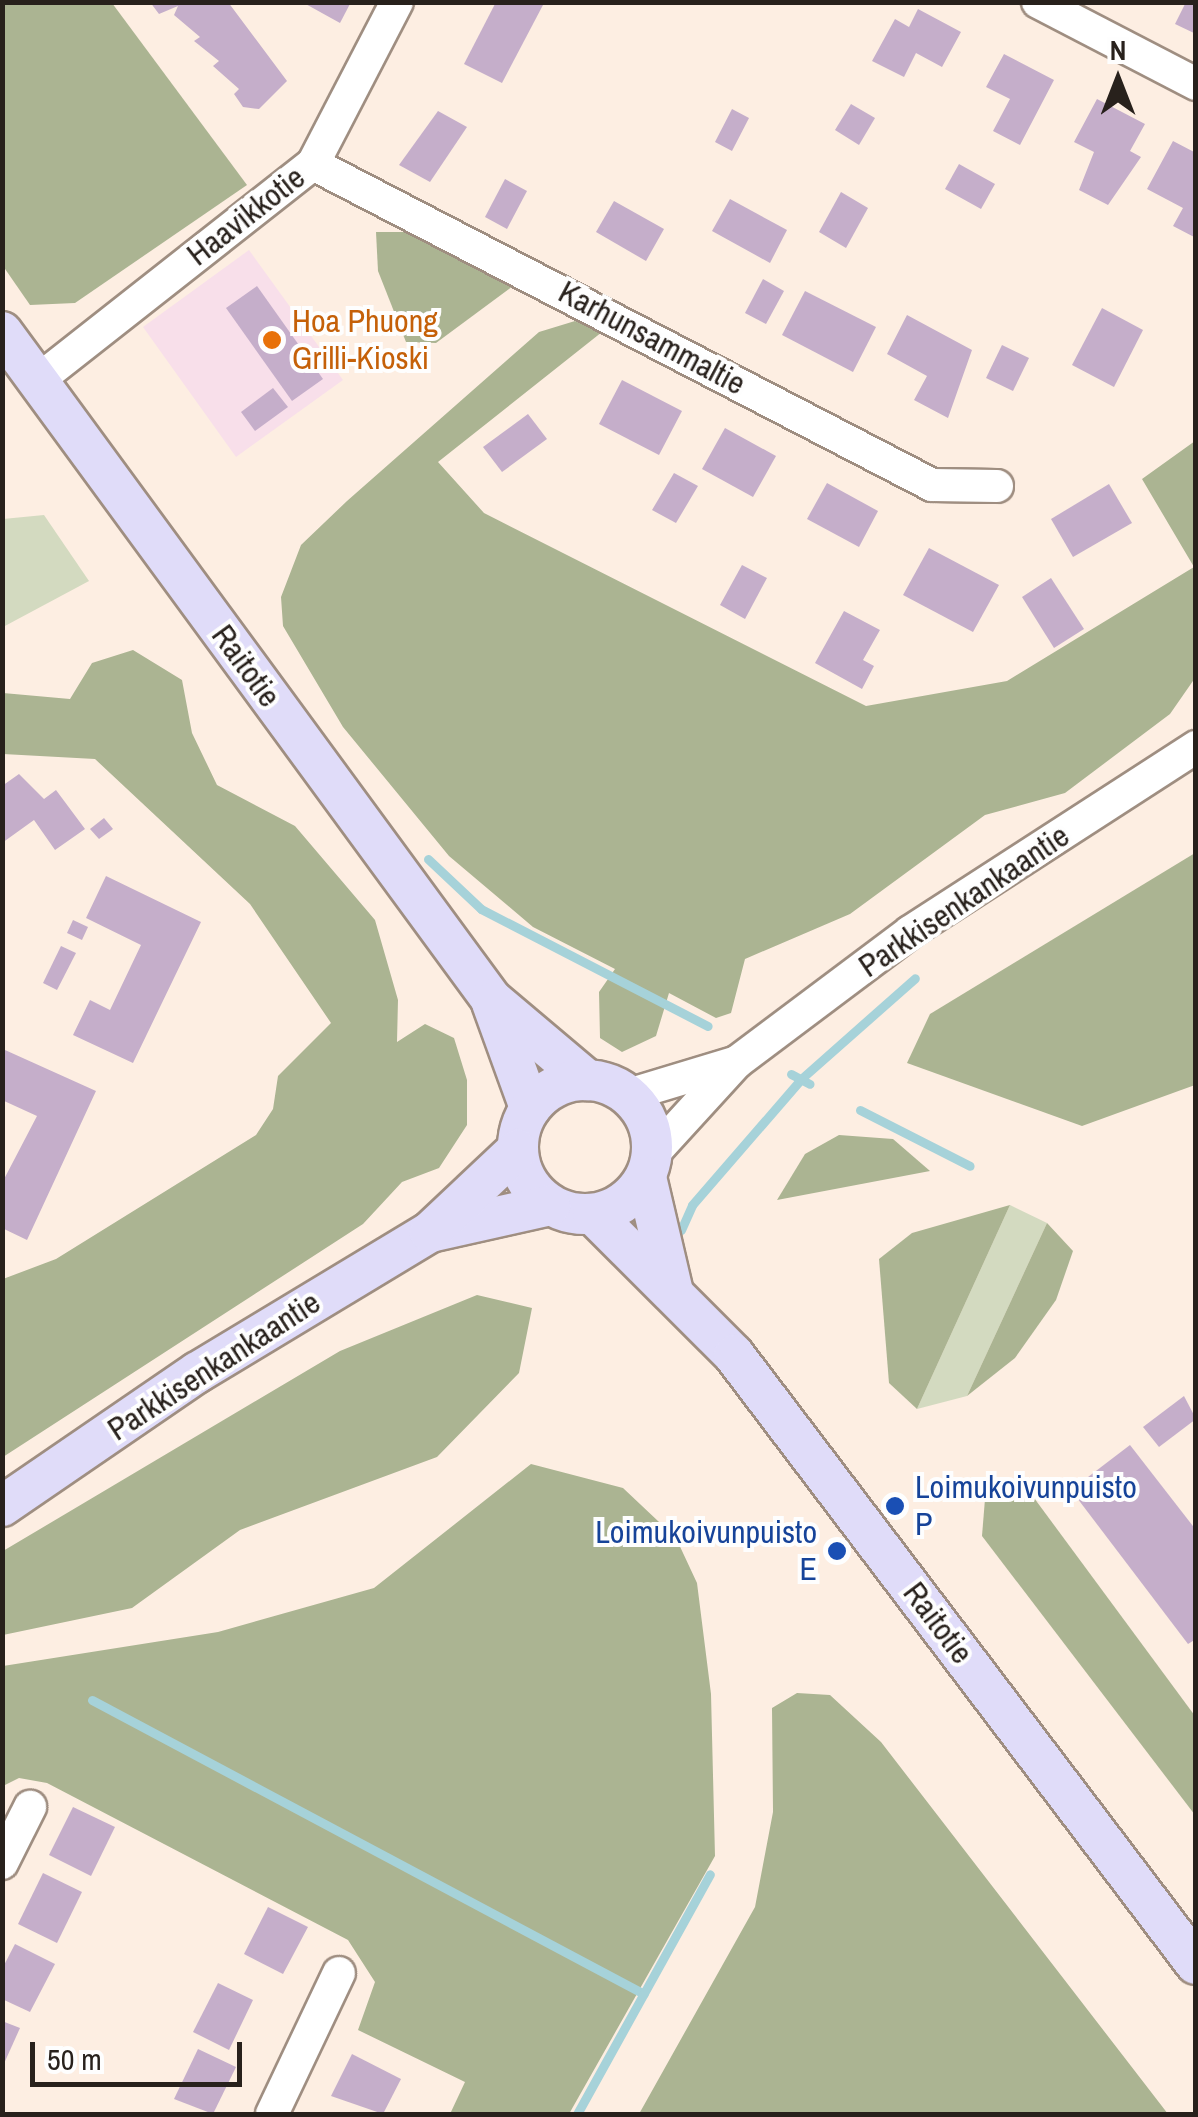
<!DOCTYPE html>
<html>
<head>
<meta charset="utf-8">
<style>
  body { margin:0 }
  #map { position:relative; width:1198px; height:2117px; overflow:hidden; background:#fdeee2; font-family:"Archivo Narrow",sans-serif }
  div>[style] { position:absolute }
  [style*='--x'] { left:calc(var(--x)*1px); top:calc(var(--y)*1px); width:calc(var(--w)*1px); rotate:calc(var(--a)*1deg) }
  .commercial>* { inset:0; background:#f8dfea }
  .green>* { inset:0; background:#d3dac0 }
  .forest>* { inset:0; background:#abb492 }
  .stream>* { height:9px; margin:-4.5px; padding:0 4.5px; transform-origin:4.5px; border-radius:4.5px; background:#a6d2d9 }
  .building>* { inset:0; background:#c5aeca }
  .roads { filter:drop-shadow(2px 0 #9f8e81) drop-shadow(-2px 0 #9f8e81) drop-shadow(0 2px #9f8e81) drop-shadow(0 -2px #9f8e81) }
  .minor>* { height:32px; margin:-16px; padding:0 16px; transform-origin:16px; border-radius:16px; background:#fff }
  .major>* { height:40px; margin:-20px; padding:0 20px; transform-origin:20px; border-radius:20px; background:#e0dcf9 }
  .major>.ring { margin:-20px; padding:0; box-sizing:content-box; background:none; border:40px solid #e0dcf9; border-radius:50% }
  .dots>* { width:28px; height:28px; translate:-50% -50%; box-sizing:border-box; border:5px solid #fefefe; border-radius:50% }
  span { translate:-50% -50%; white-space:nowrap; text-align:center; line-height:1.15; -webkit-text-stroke:8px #fefefe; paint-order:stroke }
  .street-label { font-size:32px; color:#28211c }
  .food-label { font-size:32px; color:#c56008 }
  .left { translate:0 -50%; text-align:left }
  .transit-label { font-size:32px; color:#164399 }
  .right { translate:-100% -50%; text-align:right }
  .frame { position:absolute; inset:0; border:5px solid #28211c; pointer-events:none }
  .north { position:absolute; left:1068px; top:30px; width:100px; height:100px; -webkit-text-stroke:8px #fefefe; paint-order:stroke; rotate:0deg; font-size:28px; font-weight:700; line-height:40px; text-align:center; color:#28211c }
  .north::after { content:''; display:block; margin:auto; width:35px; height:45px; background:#28211c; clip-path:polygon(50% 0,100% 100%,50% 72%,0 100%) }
  .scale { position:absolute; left:30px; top:2042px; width:212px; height:45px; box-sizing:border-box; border:5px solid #28211c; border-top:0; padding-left:12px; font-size:30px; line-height:35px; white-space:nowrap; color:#28211c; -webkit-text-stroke:8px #fefefe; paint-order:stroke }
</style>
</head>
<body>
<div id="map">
  <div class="commercial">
    <i style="clip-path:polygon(249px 250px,343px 380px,236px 457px,143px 327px)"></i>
  </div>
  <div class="green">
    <i style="clip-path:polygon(44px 515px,89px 581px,3px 627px,3px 519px)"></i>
    <i style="clip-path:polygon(1010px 1205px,1047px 1223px,967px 1396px,917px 1409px)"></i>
  </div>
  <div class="forest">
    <i style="clip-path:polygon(2px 3px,112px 3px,247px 185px,75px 303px,30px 305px,3px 266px)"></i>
    <i style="clip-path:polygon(376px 232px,410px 232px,513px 286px,436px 343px,406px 342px,378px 271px)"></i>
    <i style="clip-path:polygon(575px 321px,602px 332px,438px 462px,484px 513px,866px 706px,1007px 681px,1194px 567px,1142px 479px,1195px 441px,1195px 678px,1170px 714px,1065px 793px,985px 815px,850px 914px,745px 959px,731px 1013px,716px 1018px,669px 993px,656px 1036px,622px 1052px,600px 1038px,599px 992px,615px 969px,533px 927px,449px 856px,343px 727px,283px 626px,281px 597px,301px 545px,347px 501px,539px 332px)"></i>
    <i style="clip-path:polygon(133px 650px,182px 680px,192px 733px,217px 785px,295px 826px,375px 920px,398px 1000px,397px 1042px,425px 1024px,454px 1038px,467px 1080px,467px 1125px,439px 1168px,402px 1182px,363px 1224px,3px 1457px,3px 1279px,56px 1259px,256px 1135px,273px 1109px,278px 1076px,331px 1023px,250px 904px,95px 759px,3px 754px,3px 693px,70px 699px,92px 663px)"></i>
    <i style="clip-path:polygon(1195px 853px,1195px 1085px,1082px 1126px,907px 1063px,930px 1014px)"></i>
    <i style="clip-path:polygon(839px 1135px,893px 1139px,930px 1171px,777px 1200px,805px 1154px)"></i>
    <i style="clip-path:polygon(1010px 1205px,917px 1409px,889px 1383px,879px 1259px,912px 1233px)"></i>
    <i style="clip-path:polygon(1047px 1223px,1073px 1251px,1056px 1300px,1015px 1358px,967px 1396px)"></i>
    <i style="clip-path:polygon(477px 1295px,532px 1308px,519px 1373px,437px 1457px,240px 1530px,132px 1608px,3px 1635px,3px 1551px,340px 1351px)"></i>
    <i style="clip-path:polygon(531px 1464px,623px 1488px,676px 1538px,697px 1583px,711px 1694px,715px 1856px,569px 2114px,450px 2114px,465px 2082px,358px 2030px,375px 1982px,348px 1940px,47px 1783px,19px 1778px,3px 1786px,3px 1666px,218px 1632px,374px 1588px)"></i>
    <i style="clip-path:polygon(1023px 1483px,1195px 1716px,1195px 1815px,982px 1536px,985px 1499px)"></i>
    <i style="clip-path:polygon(797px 1693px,830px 1695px,881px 1742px,1168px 2114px,639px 2114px,755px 1907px,773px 1812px,772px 1708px)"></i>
  </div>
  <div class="stream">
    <i style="--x:428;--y:859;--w:73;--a:43.3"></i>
    <i style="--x:481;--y:909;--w:255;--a:27.3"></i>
    <i style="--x:791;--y:1074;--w:21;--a:28"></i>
    <i style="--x:860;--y:1110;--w:123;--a:27"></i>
    <i style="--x:681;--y:1230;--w:27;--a:-66"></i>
    <i style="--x:692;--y:1205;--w:167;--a:-49.1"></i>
    <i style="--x:801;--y:1079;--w:152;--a:-41.5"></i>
    <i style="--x:92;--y:1700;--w:625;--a:28.04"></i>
    <i style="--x:577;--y:2114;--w:274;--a:-61"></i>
  </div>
  <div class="building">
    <i style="clip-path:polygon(150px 2px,228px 2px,287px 81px,259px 109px,243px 107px,234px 94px,239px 89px,213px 66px,219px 61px,194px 41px,200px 37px,174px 15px,178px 6px,159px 14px)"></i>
    <i style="clip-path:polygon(302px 2px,351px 2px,340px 23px)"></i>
    <i style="clip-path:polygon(496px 2px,543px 5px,502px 83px,464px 64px)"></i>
    <i style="clip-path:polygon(1186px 2px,1196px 2px,1196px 34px,1175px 24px)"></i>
    <i style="clip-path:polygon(918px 9px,961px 32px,942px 67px,916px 53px,904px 77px,872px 61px,895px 19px,909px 27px)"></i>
    <i style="clip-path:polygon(1004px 54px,1054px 80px,1020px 145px,993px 131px,1010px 99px,986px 87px)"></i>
    <i style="clip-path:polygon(1097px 99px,1145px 124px,1130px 151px,1141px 157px,1108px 205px,1079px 190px,1094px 152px,1074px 142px)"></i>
    <i style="clip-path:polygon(851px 104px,875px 118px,859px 145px,835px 130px)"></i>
    <i style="clip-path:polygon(732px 109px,749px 118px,732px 151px,715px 142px)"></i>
    <i style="clip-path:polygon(438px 111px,467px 127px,430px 182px,399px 165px)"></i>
    <i style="clip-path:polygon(1173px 141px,1196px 153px,1196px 238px,1173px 226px,1183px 208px,1147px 189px)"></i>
    <i style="clip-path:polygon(959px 164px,995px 184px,981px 209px,945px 189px)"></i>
    <i style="clip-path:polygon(505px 179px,527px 191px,507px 229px,485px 217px)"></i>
    <i style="clip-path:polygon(841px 192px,868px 208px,846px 248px,819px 232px)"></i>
    <i style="clip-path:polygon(730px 199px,787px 230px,770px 263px,712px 231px)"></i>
    <i style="clip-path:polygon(614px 201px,664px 229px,646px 261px,596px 232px)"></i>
    <i style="clip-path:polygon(763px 279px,784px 291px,766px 324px,745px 313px)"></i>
    <i style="clip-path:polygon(257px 286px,323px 379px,292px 401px,226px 308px)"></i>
    <i style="clip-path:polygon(805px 291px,876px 327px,853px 372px,782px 335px)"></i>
    <i style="clip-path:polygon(1102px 308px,1143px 330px,1114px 387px,1072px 365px)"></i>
    <i style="clip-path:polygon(907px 315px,972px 350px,948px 418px,914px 400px,927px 376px,887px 354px)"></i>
    <i style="clip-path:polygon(1002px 345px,1029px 358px,1013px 391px,986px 378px)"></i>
    <i style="clip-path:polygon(622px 380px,682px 411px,659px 455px,599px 424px)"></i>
    <i style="clip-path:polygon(273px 388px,288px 407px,255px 431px,241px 412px)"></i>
    <i style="clip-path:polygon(528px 414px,547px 439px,502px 472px,483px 447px)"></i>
    <i style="clip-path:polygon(725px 428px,776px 456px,753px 497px,702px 469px)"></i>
    <i style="clip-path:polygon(674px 473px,698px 486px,676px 523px,652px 510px)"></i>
    <i style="clip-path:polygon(827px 483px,878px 511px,859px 547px,807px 519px)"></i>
    <i style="clip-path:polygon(1109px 484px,1132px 523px,1073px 557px,1051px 519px)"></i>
    <i style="clip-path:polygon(929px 548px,999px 585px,973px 632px,903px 595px)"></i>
    <i style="clip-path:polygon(742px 565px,767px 578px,745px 619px,720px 605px)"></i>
    <i style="clip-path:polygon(1051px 578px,1084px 629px,1054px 648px,1022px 597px)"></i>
    <i style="clip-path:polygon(844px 611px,880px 630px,863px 660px,874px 666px,862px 689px,815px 663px)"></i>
    <i style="clip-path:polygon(19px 774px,44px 799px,56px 790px,85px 829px,55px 850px,34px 820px,2px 843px,2px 786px)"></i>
    <i style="clip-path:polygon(104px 818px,113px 829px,99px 839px,90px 829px)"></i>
    <i style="clip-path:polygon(106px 876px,201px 922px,133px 1063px,73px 1035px,90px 1000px,110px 1010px,141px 945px,86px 918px)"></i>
    <i style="clip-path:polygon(73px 920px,88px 927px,82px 940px,67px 933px)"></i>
    <i style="clip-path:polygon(61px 946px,76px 953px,57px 990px,43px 983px)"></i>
    <i style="clip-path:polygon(5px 1050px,96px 1091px,27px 1240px,2px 1228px,2px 1183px,37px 1116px,2px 1100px)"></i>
    <i style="clip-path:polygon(1184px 1396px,1196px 1419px,1159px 1447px,1143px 1427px)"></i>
    <i style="clip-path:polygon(1130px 1445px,1196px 1530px,1196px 1639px,1188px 1644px,1071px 1490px)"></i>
    <i style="clip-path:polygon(73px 1807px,115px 1827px,91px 1876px,49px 1855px)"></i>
    <i style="clip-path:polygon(43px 1873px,82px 1892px,57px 1943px,18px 1924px)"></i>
    <i style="clip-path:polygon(268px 1907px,308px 1927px,283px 1974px,244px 1954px)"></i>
    <i style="clip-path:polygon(15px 1944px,55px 1964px,30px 2012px,2px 1999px,2px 1969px)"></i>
    <i style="clip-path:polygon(218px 1983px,253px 2000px,229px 2050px,193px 2032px)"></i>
    <i style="clip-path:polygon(2px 2021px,20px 2028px,2px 2068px)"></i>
    <i style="clip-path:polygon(198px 2049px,236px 2067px,213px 2114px,174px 2099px)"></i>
    <i style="clip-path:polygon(352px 2054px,401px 2079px,383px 2114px,331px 2096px)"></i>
  </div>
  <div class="roads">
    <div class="minor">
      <i style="--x:1038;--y:2;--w:178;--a:27.4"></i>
      <i style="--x:313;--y:164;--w:697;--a:27.41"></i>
      <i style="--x:932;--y:485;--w:65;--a:0.9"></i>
      <i style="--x:37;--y:381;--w:351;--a:-38.2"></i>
      <i style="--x:313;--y:164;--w:182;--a:-62.6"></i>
      <i style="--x:628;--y:1095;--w:114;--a:-16.8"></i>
      <i style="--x:652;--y:1155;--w:126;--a:-47.6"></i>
      <i style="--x:737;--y:1062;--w:216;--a:-36.9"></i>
      <i style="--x:910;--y:932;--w:341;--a:-32.9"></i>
      <i style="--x:2;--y:1863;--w:63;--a:-63.4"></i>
      <i style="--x:272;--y:2114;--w:156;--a:-64.6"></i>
    </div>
    <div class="major">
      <i style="--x:2;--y:332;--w:827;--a:53.75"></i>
      <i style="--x:491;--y:999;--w:126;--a:40.2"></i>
      <i style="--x:492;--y:1003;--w:112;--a:70.1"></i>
      <i class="ring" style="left:518px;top:1080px;width:94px;height:94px"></i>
      <i style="--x:646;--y:1177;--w:114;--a:76.8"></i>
      <i style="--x:593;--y:1214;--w:199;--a:45"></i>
      <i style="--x:734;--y:1355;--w:764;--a:52.82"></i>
      <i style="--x:434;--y:1231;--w:119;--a:-12.6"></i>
      <i style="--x:2;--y:1506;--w:237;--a:-34.4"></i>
      <i style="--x:198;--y:1372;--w:271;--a:-31.1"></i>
      <i style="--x:430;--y:1232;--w:120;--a:-43.3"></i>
    </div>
  </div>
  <div class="dots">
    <i style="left:272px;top:340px;background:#e8710a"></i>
    <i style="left:895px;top:1506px;background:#1a4fb4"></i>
    <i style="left:837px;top:1551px;background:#1a4fb4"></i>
  </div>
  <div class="street-label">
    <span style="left:246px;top:216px;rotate:-38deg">Haavikkotie</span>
    <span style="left:652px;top:338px;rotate:28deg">Karhunsammaltie</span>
    <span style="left:246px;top:666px;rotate:54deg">Raitotie</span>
    <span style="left:964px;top:901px;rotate:-34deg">Parkkisenkankaantie</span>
    <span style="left:214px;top:1366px;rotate:-33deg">Parkkisenkankaantie</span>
    <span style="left:938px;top:1623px;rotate:53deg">Raitotie</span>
  </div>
  <div class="food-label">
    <span class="left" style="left:292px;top:340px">Hoa Phuong<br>Grilli-Kioski</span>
  </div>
  <div class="transit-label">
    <span class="left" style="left:915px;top:1506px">Loimukoivunpuisto<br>P</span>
    <span class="right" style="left:817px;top:1551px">Loimukoivunpuisto<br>E</span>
  </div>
  <div class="frame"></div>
  <div class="north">N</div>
  <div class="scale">50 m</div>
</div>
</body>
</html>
